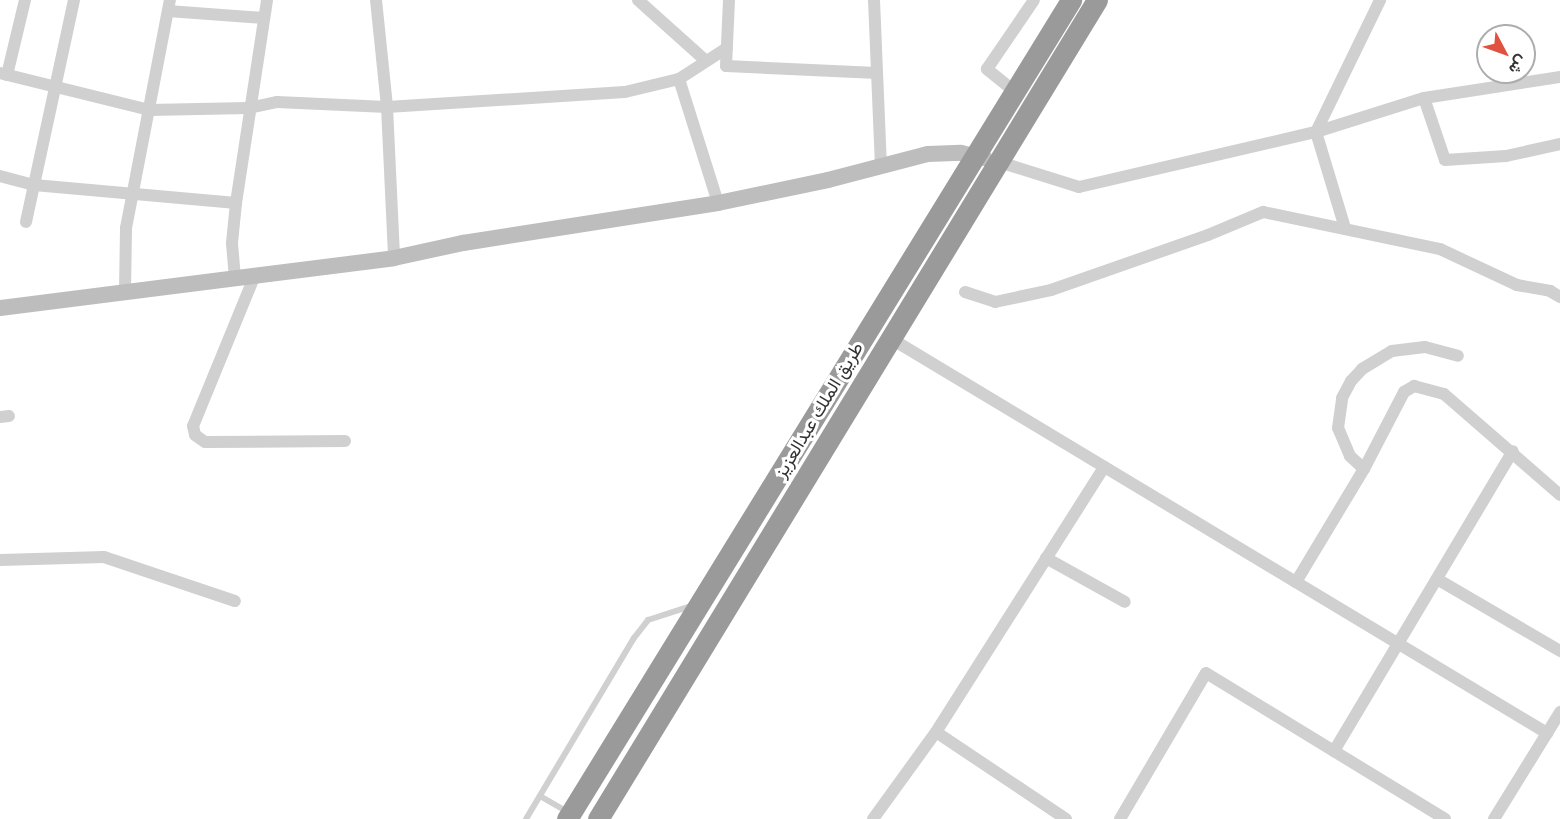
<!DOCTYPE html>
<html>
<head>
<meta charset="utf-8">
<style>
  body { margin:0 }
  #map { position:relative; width:1560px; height:819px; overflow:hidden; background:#fff; font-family:"Varela Round",Vazirmatn,sans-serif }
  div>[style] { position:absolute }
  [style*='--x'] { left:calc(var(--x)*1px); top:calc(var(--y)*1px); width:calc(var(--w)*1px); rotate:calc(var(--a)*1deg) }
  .lane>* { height:6px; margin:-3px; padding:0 3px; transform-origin:3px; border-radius:3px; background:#d0d0d0 }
  .street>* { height:12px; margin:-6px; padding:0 6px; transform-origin:6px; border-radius:6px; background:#d0d0d0 }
  .secondary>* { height:16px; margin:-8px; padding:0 8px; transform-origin:8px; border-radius:8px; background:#bdbdbd }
  .highway>* { height:21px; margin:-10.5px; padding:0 10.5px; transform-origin:10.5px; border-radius:10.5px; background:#9a9a9a }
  span { translate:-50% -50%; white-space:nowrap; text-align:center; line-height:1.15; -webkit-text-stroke:6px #fff; paint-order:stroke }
  .street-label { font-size:18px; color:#333 }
  .north { position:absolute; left:1476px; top:24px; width:60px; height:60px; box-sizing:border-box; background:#fff; border:2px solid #adadad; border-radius:50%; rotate:131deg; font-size:16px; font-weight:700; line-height:24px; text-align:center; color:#333 }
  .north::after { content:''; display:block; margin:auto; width:21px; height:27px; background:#e0513f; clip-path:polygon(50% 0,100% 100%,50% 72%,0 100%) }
</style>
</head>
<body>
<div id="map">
  <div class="lane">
    <i style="--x:540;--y:796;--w:32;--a:30"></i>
    <i style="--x:526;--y:819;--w:211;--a:-59.2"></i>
    <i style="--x:634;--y:638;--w:23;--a:-52"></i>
    <i style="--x:648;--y:620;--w:45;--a:-18"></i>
  </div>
  <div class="street">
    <i style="--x:376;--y:0;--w:108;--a:84.1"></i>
    <i style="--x:387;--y:107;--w:151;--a:87.3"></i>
    <i style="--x:638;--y:0;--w:91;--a:41.9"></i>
    <i style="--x:729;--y:0;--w:66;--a:92.6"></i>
    <i style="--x:726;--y:66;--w:151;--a:2.7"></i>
    <i style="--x:874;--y:0;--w:164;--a:87.6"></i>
    <i style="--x:168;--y:11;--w:96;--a:4.2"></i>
    <i style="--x:0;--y:73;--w:154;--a:13.9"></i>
    <i style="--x:149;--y:110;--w:100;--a:-1.1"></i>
    <i style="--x:249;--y:108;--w:29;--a:-12"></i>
    <i style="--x:277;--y:102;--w:110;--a:2.6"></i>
    <i style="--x:387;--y:107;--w:238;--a:-3.6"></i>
    <i style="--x:625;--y:92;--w:56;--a:-13.5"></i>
    <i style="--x:679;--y:79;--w:57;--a:-32.9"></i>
    <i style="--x:7;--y:75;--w:77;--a:-76.5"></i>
    <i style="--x:679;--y:79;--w:130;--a:72.5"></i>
    <i style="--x:1014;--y:91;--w:35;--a:-141"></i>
    <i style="--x:987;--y:69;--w:83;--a:-55.7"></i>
    <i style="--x:1424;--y:98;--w:65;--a:71.3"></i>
    <i style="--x:1445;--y:160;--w:61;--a:-3.8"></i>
    <i style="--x:1506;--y:156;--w:55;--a:-12.5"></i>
    <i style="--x:996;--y:161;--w:87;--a:17.4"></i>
    <i style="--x:1079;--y:187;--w:243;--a:-13.1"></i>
    <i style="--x:1316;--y:132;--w:113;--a:-17.5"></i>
    <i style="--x:1424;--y:98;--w:138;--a:-8.8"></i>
    <i style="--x:0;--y:176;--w:35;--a:15"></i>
    <i style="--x:34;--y:185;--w:203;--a:5.1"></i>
    <i style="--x:26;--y:222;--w:227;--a:-77.8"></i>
    <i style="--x:1345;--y:228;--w:100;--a:-106.8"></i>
    <i style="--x:1316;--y:132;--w:147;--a:-64.1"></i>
    <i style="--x:255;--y:275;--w:163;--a:112.3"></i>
    <i style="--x:193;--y:426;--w:9;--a:77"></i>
    <i style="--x:195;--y:435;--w:12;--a:35"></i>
    <i style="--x:205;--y:442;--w:140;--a:-0.4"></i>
    <i style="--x:235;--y:278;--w:35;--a:-95"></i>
    <i style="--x:232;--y:243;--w:40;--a:-84.3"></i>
    <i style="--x:236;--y:203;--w:205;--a:-81.3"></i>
    <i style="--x:125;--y:292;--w:64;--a:-89.1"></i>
    <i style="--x:126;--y:228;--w:232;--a:-79.1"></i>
    <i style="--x:965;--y:292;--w:32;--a:18"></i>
    <i style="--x:995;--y:302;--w:57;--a:-12.1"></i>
    <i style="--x:1051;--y:290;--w:166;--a:-19.3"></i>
    <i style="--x:1208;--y:235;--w:60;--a:-22.7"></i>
    <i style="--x:1263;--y:212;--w:181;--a:11.8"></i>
    <i style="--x:1440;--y:249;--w:85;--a:25.1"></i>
    <i style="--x:1517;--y:285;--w:34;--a:10"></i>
    <i style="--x:1550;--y:291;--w:12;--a:31"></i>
    <i style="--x:890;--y:338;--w:767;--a:31.02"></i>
    <i style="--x:0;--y:417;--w:9;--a:-6"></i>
    <i style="--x:1364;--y:469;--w:19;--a:-137"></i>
    <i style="--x:1350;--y:456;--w:30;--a:-113"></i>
    <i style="--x:1338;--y:428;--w:30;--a:-82"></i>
    <i style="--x:1342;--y:398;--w:19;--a:-62"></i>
    <i style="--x:1351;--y:381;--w:16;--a:-47"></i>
    <i style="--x:1362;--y:369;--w:35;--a:-31"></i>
    <i style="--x:1392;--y:351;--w:33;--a:-7"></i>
    <i style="--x:1425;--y:347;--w:34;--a:15"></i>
    <i style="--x:1046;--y:558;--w:90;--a:29.1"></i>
    <i style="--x:0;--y:560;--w:104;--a:-1.7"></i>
    <i style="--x:104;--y:557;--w:138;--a:18.6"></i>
    <i style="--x:1437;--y:579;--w:143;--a:30.3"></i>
    <i style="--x:1296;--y:582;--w:132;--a:-59"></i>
    <i style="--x:1364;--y:469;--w:87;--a:-62.5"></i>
    <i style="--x:1404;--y:392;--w:12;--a:-31"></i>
    <i style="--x:1414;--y:386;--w:31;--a:15"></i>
    <i style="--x:1444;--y:394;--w:154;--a:41"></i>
    <i style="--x:1334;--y:751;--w:349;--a:-59.2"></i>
    <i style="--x:873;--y:819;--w:107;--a:-54.1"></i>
    <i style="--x:1066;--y:819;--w:156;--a:-146.2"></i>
    <i style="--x:936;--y:732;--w:314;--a:-57.6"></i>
    <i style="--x:1120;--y:819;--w:169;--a:-59.5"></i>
    <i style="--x:1206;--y:673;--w:280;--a:31.4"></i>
    <i style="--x:1494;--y:819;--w:126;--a:-58.3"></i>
  </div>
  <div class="secondary">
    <i style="--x:0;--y:308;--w:397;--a:-7.2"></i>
    <i style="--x:394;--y:258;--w:71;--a:-12.3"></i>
    <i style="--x:463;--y:243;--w:258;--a:-8.9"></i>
    <i style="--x:718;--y:203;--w:112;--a:-11.8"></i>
    <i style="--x:828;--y:180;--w:103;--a:-14.6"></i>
    <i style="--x:928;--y:154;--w:33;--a:-2"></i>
    <i style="--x:961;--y:153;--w:24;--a:12"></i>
  </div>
  <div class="highway">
    <i style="--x:567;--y:819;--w:962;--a:-58.39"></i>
    <i style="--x:598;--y:819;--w:959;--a:-58.65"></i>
  </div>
  <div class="street-label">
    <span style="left:819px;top:410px;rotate:-59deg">طريق الملك عبدالعزيز</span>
  </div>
  <div class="north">ش</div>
</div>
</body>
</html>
